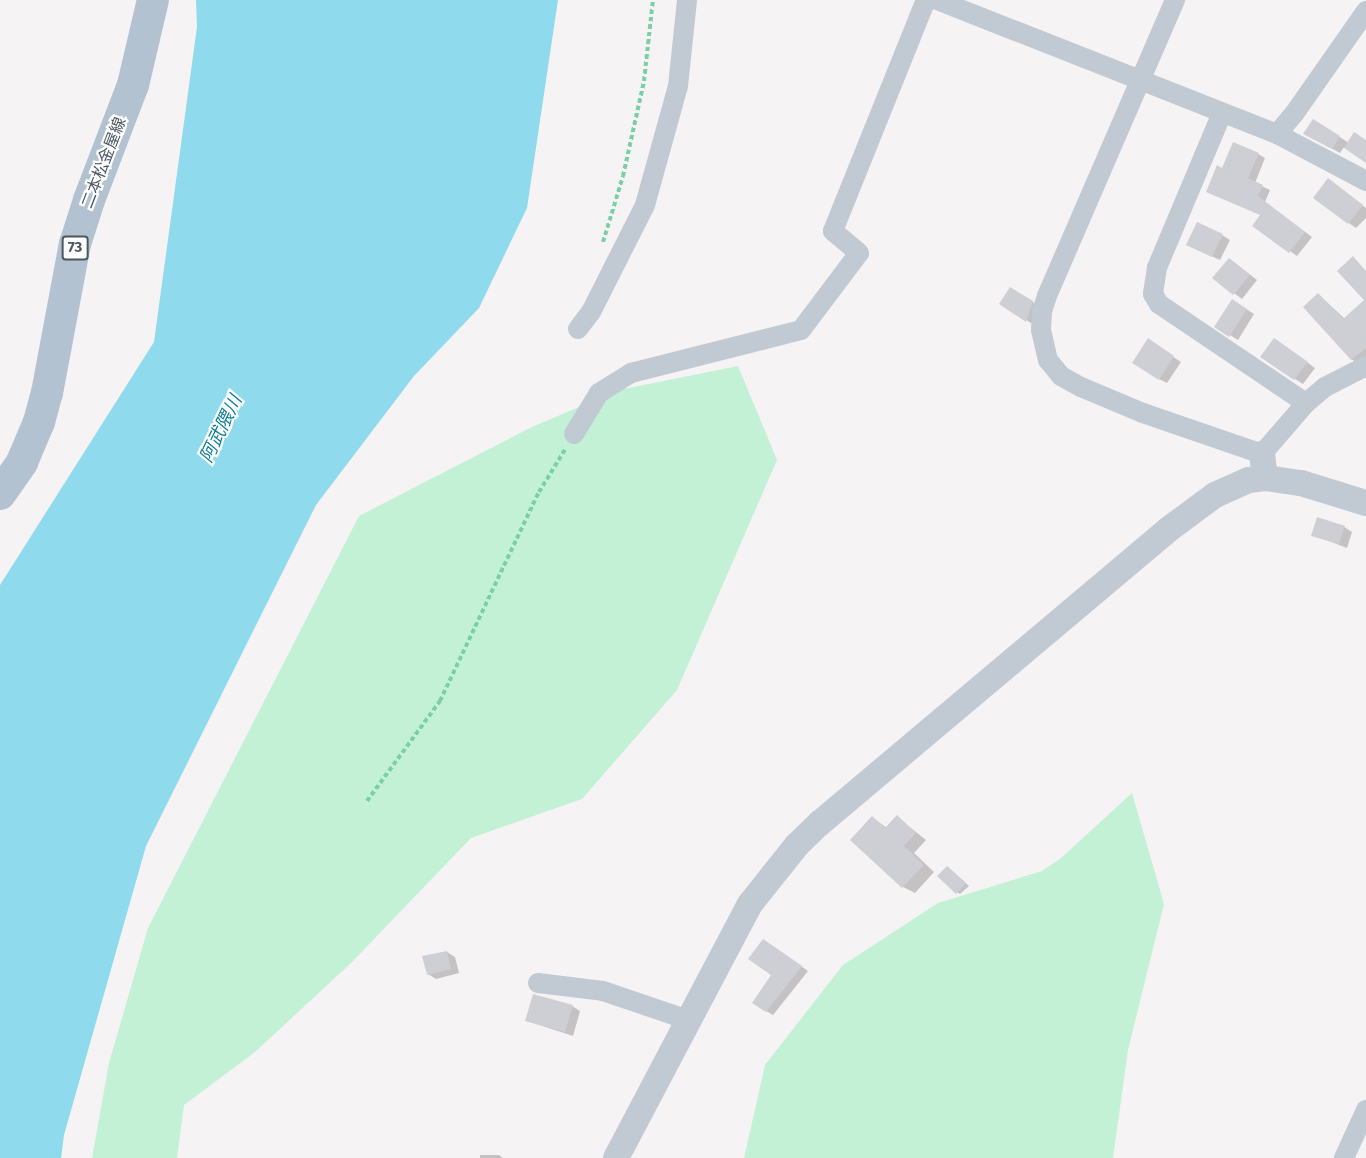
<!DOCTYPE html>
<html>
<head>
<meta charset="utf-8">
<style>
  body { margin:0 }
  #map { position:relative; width:1366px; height:1158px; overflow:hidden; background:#f5f3f3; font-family:"Fira Sans","Noto Sans JP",sans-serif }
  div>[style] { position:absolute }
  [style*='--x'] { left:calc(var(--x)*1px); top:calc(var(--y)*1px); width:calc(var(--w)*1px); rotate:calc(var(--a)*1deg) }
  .green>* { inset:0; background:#c3f1d5 }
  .water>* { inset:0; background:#90daee }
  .shadow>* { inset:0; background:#0003 }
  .building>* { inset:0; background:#cdcfd5 }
  .path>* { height:4px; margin-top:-2px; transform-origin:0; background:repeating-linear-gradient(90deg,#7ad0a6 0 4.5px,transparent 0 7.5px) }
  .minor>* { height:20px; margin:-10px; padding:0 10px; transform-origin:10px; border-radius:10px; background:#c1cad2 }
  .tertiary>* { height:26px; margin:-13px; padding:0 13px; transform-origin:13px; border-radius:13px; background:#c1cad2 }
  .primary>* { height:32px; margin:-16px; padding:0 16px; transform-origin:16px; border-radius:16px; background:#b3c2d1 }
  span { translate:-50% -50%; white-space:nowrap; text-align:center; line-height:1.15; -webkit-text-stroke:4.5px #fff; paint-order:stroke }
  .shield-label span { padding:2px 4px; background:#fff; border:2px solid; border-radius:4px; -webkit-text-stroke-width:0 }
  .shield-label { font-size:15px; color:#4a5661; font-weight:700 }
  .street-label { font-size:16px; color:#4a5661 }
  .water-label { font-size:18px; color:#0c7c9b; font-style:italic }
</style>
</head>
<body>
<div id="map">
  <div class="green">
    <i style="clip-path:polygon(738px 366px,777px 460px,677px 690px,582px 799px,471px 838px,351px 963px,255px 1052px,184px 1105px,177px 1158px,92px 1158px,109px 1063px,148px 928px,359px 516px,532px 427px,619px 390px)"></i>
    <i style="clip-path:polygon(1132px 793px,1164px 904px,1128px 1050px,1113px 1158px,744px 1158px,765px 1065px,843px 965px,938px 903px,1042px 871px,1060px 859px)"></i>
  </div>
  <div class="water">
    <i style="clip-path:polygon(196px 0,558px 0,527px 208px,479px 308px,414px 376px,316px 505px,146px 846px,64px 1135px,61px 1158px,0 1158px,0 585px,154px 342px,197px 27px)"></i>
  </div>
  <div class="shadow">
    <i style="clip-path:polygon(1321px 125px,1349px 143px,1366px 141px,1366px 161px,1344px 147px,1340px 153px,1305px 134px)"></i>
    <i style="clip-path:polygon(1258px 154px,1265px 158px,1255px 183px,1270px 190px,1265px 202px,1312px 237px,1297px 256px,1254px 225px,1262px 215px,1223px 170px)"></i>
    <i style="clip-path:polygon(1336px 185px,1366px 208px,1366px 218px,1356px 228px,1349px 223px)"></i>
    <i style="clip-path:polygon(1222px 235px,1230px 240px,1220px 260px,1196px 249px)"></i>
    <i style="clip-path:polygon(1230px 259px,1257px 280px,1242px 299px,1214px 278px)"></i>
    <i style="clip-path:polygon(1019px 293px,1040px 307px,1034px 325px,1001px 304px)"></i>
    <i style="clip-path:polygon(1319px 295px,1345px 319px,1366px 300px,1366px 358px,1359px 364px,1351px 359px)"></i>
    <i style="clip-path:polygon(1233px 301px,1254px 314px,1238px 340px,1230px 335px)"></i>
    <i style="clip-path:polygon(1275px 339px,1315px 368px,1303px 384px,1262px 357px)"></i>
    <i style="clip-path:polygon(1155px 345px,1181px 362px,1167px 383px,1159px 379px)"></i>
    <i style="clip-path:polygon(1344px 527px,1352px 532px,1347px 548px,1313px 535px)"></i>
    <i style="clip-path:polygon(897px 817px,926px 840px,914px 853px,934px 872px,915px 893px,903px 887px,853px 839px,873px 818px,887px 828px)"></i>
    <i style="clip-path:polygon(948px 867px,969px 886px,960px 894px,957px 892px)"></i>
    <i style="clip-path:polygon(770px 944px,808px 971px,773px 1015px,766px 1011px,773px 975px)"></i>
    <i style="clip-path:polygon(447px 952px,455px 957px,459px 973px,436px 979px,428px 974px)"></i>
    <i style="clip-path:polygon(572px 1006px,580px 1011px,573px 1036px,527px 1021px)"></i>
    <i style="clip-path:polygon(480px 1155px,499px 1155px,503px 1158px,480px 1158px)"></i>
  </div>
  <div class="building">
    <i style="clip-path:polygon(1313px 119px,1340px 136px,1332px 149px,1303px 134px)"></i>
    <i style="clip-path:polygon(1354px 132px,1366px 140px,1366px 163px,1344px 148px)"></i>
    <i style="clip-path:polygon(1233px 142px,1259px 153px,1248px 178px,1263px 185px,1258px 196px,1305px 232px,1289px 253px,1252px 226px,1260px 215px,1206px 192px,1217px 165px,1222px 168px)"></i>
    <i style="clip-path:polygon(1328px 178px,1363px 205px,1348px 224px,1313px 198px)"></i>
    <i style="clip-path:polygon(1197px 222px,1223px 234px,1212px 257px,1186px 245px)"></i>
    <i style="clip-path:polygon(1353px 256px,1366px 271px,1366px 348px,1351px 360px,1303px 307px,1318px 293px,1343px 319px,1364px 300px,1337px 271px)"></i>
    <i style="clip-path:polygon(1229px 258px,1250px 275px,1233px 295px,1212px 278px)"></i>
    <i style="clip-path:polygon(1010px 287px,1033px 301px,1026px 322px,999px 304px)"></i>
    <i style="clip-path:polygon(1232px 299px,1247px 309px,1229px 337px,1214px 327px)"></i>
    <i style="clip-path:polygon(1148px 338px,1174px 356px,1159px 380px,1132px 363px)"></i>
    <i style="clip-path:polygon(1274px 338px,1308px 362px,1294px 380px,1260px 357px)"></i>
    <i style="clip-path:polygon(1317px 517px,1345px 526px,1339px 544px,1311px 536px)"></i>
    <i style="clip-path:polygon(897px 815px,916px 833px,904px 846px,924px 865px,902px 888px,850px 840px,872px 816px,885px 828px)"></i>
    <i style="clip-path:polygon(947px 866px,966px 883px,956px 894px,937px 876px)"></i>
    <i style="clip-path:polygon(763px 939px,802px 966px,766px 1012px,752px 1003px,771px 975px,748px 959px)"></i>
    <i style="clip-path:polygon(447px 951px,451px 969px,427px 975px,422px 956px)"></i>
    <i style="clip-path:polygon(533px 994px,573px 1005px,565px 1032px,525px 1021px)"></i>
  </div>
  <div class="path">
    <i style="--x:603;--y:242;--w:69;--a:-73.1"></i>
    <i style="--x:623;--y:176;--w:97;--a:-77.5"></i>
    <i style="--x:644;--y:81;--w:81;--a:-83.7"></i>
    <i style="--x:367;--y:801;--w:124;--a:-53.9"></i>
    <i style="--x:440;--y:701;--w:231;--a:-64.7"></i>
    <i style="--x:539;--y:492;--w:52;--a:-58.5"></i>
  </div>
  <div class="minor">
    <i style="--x:937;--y:0;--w:365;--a:21.5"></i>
    <i style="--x:1277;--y:134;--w:101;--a:27.8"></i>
    <i style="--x:1175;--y:0;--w:322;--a:113.4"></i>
    <i style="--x:1047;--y:296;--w:16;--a:108"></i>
    <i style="--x:1042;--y:311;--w:19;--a:93"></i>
    <i style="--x:1041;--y:330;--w:31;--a:77"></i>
    <i style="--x:1048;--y:360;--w:21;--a:51"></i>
    <i style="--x:1061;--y:376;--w:23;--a:29"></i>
    <i style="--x:1081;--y:387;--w:67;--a:22.8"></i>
    <i style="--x:1143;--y:413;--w:126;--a:19"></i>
    <i style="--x:1262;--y:454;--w:67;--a:-49.2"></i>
    <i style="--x:1306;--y:403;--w:25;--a:-40"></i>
    <i style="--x:1325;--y:387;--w:46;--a:-27.1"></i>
    <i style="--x:1222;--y:113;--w:168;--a:112.8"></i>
    <i style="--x:1157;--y:268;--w:26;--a:99"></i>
    <i style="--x:1153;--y:294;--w:12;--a:59"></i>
    <i style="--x:1159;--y:304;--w:177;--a:34"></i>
    <i style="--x:1277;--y:134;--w:26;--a:-50"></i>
    <i style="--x:1294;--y:114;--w:126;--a:-55"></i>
    <i style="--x:578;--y:329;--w:21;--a:-53"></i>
    <i style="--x:591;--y:312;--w:120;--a:-63.2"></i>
    <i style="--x:645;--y:205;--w:123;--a:-74.5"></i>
    <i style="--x:678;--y:86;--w:86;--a:-84"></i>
    <i style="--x:574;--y:434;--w:48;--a:-58.6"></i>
    <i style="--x:599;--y:393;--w:38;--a:-32"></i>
    <i style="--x:631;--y:373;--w:175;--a:-14.2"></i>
    <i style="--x:801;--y:330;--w:96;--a:-53"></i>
    <i style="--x:859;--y:253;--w:34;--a:-140"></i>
    <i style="--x:833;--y:231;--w:249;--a:-68.1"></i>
    <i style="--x:538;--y:983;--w:65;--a:7"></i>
    <i style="--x:603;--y:991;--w:90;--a:18.8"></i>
    <i style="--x:1344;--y:1158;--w:53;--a:-65.4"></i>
  </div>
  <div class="tertiary">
    <i style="--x:1262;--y:454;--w:24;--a:83"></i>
    <i style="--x:616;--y:1158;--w:287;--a:-62.2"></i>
    <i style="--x:750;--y:904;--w:75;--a:-51.5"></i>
    <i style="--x:797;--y:845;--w:32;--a:-44"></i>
    <i style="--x:820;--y:823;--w:456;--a:-40.1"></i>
    <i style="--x:1169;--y:529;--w:57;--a:-36.5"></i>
    <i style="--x:1215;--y:495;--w:37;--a:-24"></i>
    <i style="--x:1249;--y:480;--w:16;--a:-7"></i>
    <i style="--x:1265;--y:478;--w:36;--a:8"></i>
    <i style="--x:1301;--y:483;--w:68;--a:17.1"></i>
  </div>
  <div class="primary">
    <i style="--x:0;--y:494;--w:39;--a:-55"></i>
    <i style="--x:22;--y:462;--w:43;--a:-67"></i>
    <i style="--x:39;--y:422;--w:30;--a:-75"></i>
    <i style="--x:47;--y:393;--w:152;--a:-79.4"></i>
    <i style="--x:75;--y:244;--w:46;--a:-72.3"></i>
    <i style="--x:89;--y:200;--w:123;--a:-69.1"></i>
    <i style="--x:133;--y:85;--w:87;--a:-76.8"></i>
  </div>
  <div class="shield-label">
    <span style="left:75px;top:248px">73</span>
  </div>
  <div class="street-label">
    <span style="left:104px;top:163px;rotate:-69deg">二本松金屋線</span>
  </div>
  <div class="water-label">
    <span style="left:221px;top:429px;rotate:-64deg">阿武隈川</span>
  </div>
</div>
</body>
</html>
